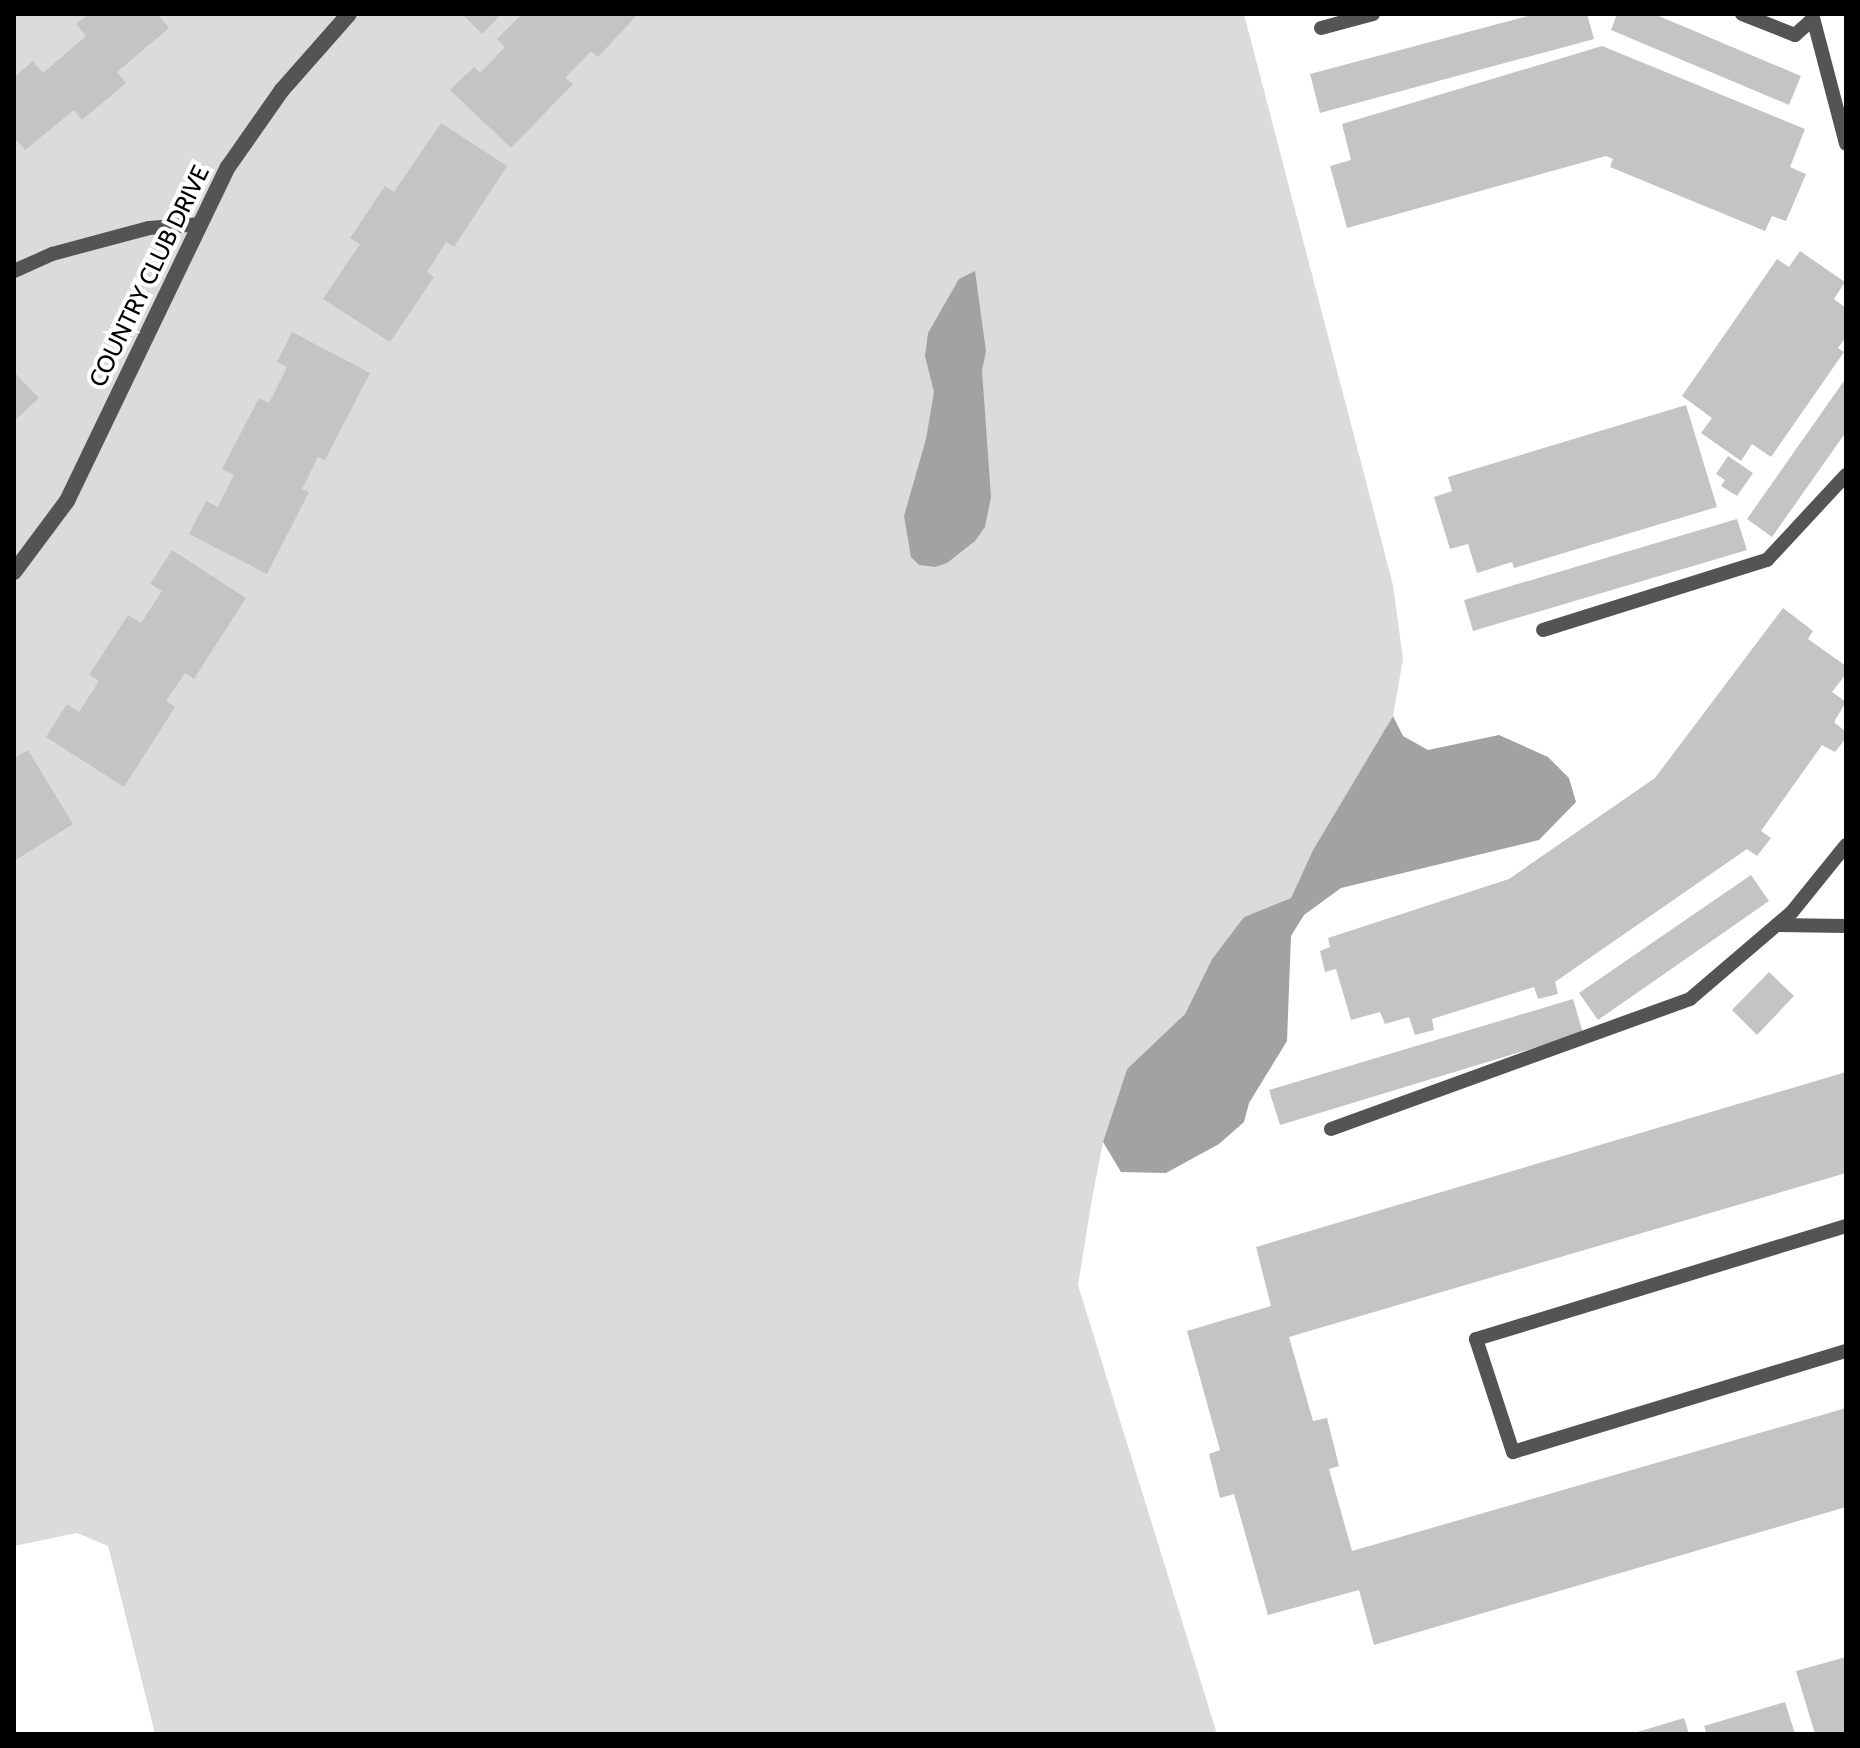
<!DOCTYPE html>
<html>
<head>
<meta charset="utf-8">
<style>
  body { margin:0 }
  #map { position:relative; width:1860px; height:1748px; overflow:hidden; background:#fff; font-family:Cabin,sans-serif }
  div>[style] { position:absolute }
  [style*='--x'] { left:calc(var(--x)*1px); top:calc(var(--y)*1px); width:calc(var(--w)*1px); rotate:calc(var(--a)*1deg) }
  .green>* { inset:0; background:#dbdbdb }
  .water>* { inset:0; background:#a2a2a2 }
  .building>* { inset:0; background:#c4c4c4 }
  .service>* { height:14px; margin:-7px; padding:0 7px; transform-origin:7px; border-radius:7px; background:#545454 }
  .minor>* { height:16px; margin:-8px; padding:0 8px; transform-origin:8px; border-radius:8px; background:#545454 }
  span { translate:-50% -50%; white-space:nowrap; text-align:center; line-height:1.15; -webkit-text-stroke:8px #fff; paint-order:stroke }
  .street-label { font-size:24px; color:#000 }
  .frame { position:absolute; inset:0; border:16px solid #000; pointer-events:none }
</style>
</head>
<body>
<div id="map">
  <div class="green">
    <i style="clip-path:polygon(14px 14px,1244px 14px,1393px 585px,1403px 659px,1393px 716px,1313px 850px,1291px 898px,1244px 917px,1212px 959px,1185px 1014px,1127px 1069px,1103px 1142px,1092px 1199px,1078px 1285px,1217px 1734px,155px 1734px,108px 1546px,77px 1533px,14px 1546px)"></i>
  </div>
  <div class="water">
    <i style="clip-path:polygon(975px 271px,986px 351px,982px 370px,991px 497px,985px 527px,975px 541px,947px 563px,935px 567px,919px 565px,911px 557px,904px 516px,926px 439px,934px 392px,925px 356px,928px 333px,959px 279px)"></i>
    <i style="clip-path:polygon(1393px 716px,1403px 736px,1428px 750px,1499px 735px,1548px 757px,1569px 778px,1576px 802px,1539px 840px,1341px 888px,1304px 915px,1291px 936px,1287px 1041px,1249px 1103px,1244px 1122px,1219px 1144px,1166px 1173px,1121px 1172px,1103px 1142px,1127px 1069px,1185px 1014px,1212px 959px,1244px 917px,1291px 898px,1313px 850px)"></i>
  </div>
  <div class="building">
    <i style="clip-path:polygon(89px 14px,157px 14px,169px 28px,117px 72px,126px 83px,82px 120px,74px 110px,25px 150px,14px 137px,14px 77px,33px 61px,43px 73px,86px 36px,76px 24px)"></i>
    <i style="clip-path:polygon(462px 14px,501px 14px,482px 34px)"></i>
    <i style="clip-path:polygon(522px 14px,638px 14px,598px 57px,591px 51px,565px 78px,573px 84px,511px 148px,450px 90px,474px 67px,480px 73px,505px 47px,497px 39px)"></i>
    <i style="clip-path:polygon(1535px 14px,1587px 14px,1594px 39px,1320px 113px,1310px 74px)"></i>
    <i style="clip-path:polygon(1617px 14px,1654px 14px,1801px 76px,1789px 105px,1611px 30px)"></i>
    <i style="clip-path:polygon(1602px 46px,1805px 129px,1790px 167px,1806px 174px,1786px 221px,1772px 216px,1765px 231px,1610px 167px,1613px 159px,1606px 156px,1347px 228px,1330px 166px,1351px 160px,1342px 124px)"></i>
    <i style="clip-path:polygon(441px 123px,507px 166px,454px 247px,446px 242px,427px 272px,434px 277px,390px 342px,323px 299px,360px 244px,350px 238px,385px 186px,394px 192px)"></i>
    <i style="clip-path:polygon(1800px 251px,1845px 282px,1834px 299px,1846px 308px,1846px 337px,1838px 348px,1844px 352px,1771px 457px,1752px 444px,1741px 461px,1701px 433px,1712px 418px,1682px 396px,1777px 259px,1789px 267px)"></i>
    <i style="clip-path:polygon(292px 332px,370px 373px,325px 460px,318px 457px,302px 489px,309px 492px,267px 574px,189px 534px,206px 501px,218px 507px,234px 475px,222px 469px,259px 398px,269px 403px,287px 367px,277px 362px)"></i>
    <i style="clip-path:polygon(14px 372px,39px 398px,14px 421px)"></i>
    <i style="clip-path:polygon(1846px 378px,1846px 432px,1772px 537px,1747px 519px)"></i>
    <i style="clip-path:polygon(1686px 405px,1717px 507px,1514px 568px,1512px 562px,1477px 573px,1468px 544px,1450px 549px,1434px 497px,1452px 491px,1448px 477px)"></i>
    <i style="clip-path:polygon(1728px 456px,1753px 473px,1737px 496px,1721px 486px,1725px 480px,1716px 474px)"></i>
    <i style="clip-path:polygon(1737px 519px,1747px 550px,1473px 631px,1464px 600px)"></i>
    <i style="clip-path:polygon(172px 550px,246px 598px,194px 679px,185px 673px,166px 701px,175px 707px,124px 787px,46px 737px,67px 704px,79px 712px,99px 681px,89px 675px,128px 615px,141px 623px,162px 591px,150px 584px)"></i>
    <i style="clip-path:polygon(1783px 608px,1813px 631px,1808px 639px,1846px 666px,1846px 674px,1832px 692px,1846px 702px,1834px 722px,1846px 732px,1846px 738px,1835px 752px,1822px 745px,1761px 831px,1771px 838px,1757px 856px,1747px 849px,1555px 982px,1558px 994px,1538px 999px,1534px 987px,1432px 1019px,1434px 1030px,1415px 1035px,1409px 1017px,1385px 1024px,1380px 1012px,1351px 1020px,1336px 969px,1325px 972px,1320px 951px,1330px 947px,1328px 938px,1509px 879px,1655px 778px)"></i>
    <i style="clip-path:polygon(28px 750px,73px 824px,14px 861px,14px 758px)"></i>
    <i style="clip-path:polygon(1751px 875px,1769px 901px,1598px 1020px,1579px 993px)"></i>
    <i style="clip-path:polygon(1769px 972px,1794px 996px,1757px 1035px,1732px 1010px)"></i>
    <i style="clip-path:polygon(1573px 999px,1583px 1033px,1280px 1125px,1269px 1090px)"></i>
    <i style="clip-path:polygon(1846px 1072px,1846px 1173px,1289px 1337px,1313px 1421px,1327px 1418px,1339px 1466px,1329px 1469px,1352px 1551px,1846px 1408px,1846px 1507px,1374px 1645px,1359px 1590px,1268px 1615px,1234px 1494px,1220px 1498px,1209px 1454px,1220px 1450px,1187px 1331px,1271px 1306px,1256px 1247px)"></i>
    <i style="clip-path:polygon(1846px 1657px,1846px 1734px,1815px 1734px,1796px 1671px)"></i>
    <i style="clip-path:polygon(1785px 1702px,1795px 1734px,1707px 1734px,1704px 1726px)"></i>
    <i style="clip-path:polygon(1684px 1718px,1689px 1734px,1635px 1734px,1634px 1733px)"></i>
  </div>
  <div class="service">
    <i style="--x:1742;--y:14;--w:57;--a:21.6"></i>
    <i style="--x:1795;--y:35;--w:24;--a:-42"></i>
    <i style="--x:1812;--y:14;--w:134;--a:75.3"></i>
    <i style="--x:1321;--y:28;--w:54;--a:-15.1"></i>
    <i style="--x:14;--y:271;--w:42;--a:-24.1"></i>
    <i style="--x:52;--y:254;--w:100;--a:-15"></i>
    <i style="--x:149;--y:228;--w:52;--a:-4.4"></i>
    <i style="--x:1543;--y:630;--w:235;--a:-17.4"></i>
    <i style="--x:1767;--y:560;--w:116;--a:-47.1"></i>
    <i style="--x:1777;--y:925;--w:69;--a:0.8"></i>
    <i style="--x:1331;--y:1129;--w:382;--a:-19.9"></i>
    <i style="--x:1690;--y:999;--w:134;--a:-40.5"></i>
    <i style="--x:1792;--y:912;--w:86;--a:-51.1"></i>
    <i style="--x:1846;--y:1226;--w:387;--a:163"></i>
    <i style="--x:1476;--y:1339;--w:119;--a:71.9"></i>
    <i style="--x:1513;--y:1452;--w:348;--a:-16.9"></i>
  </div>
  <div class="minor">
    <i style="--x:14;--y:572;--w:89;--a:-53.3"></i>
    <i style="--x:67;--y:501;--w:371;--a:-64.3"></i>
    <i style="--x:228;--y:167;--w:94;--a:-55"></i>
    <i style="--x:282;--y:90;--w:101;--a:-48.6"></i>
  </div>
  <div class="street-label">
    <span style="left:149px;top:276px;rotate:-64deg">COUNTRY CLUB DRIVE</span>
  </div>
  <div class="frame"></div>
</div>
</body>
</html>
